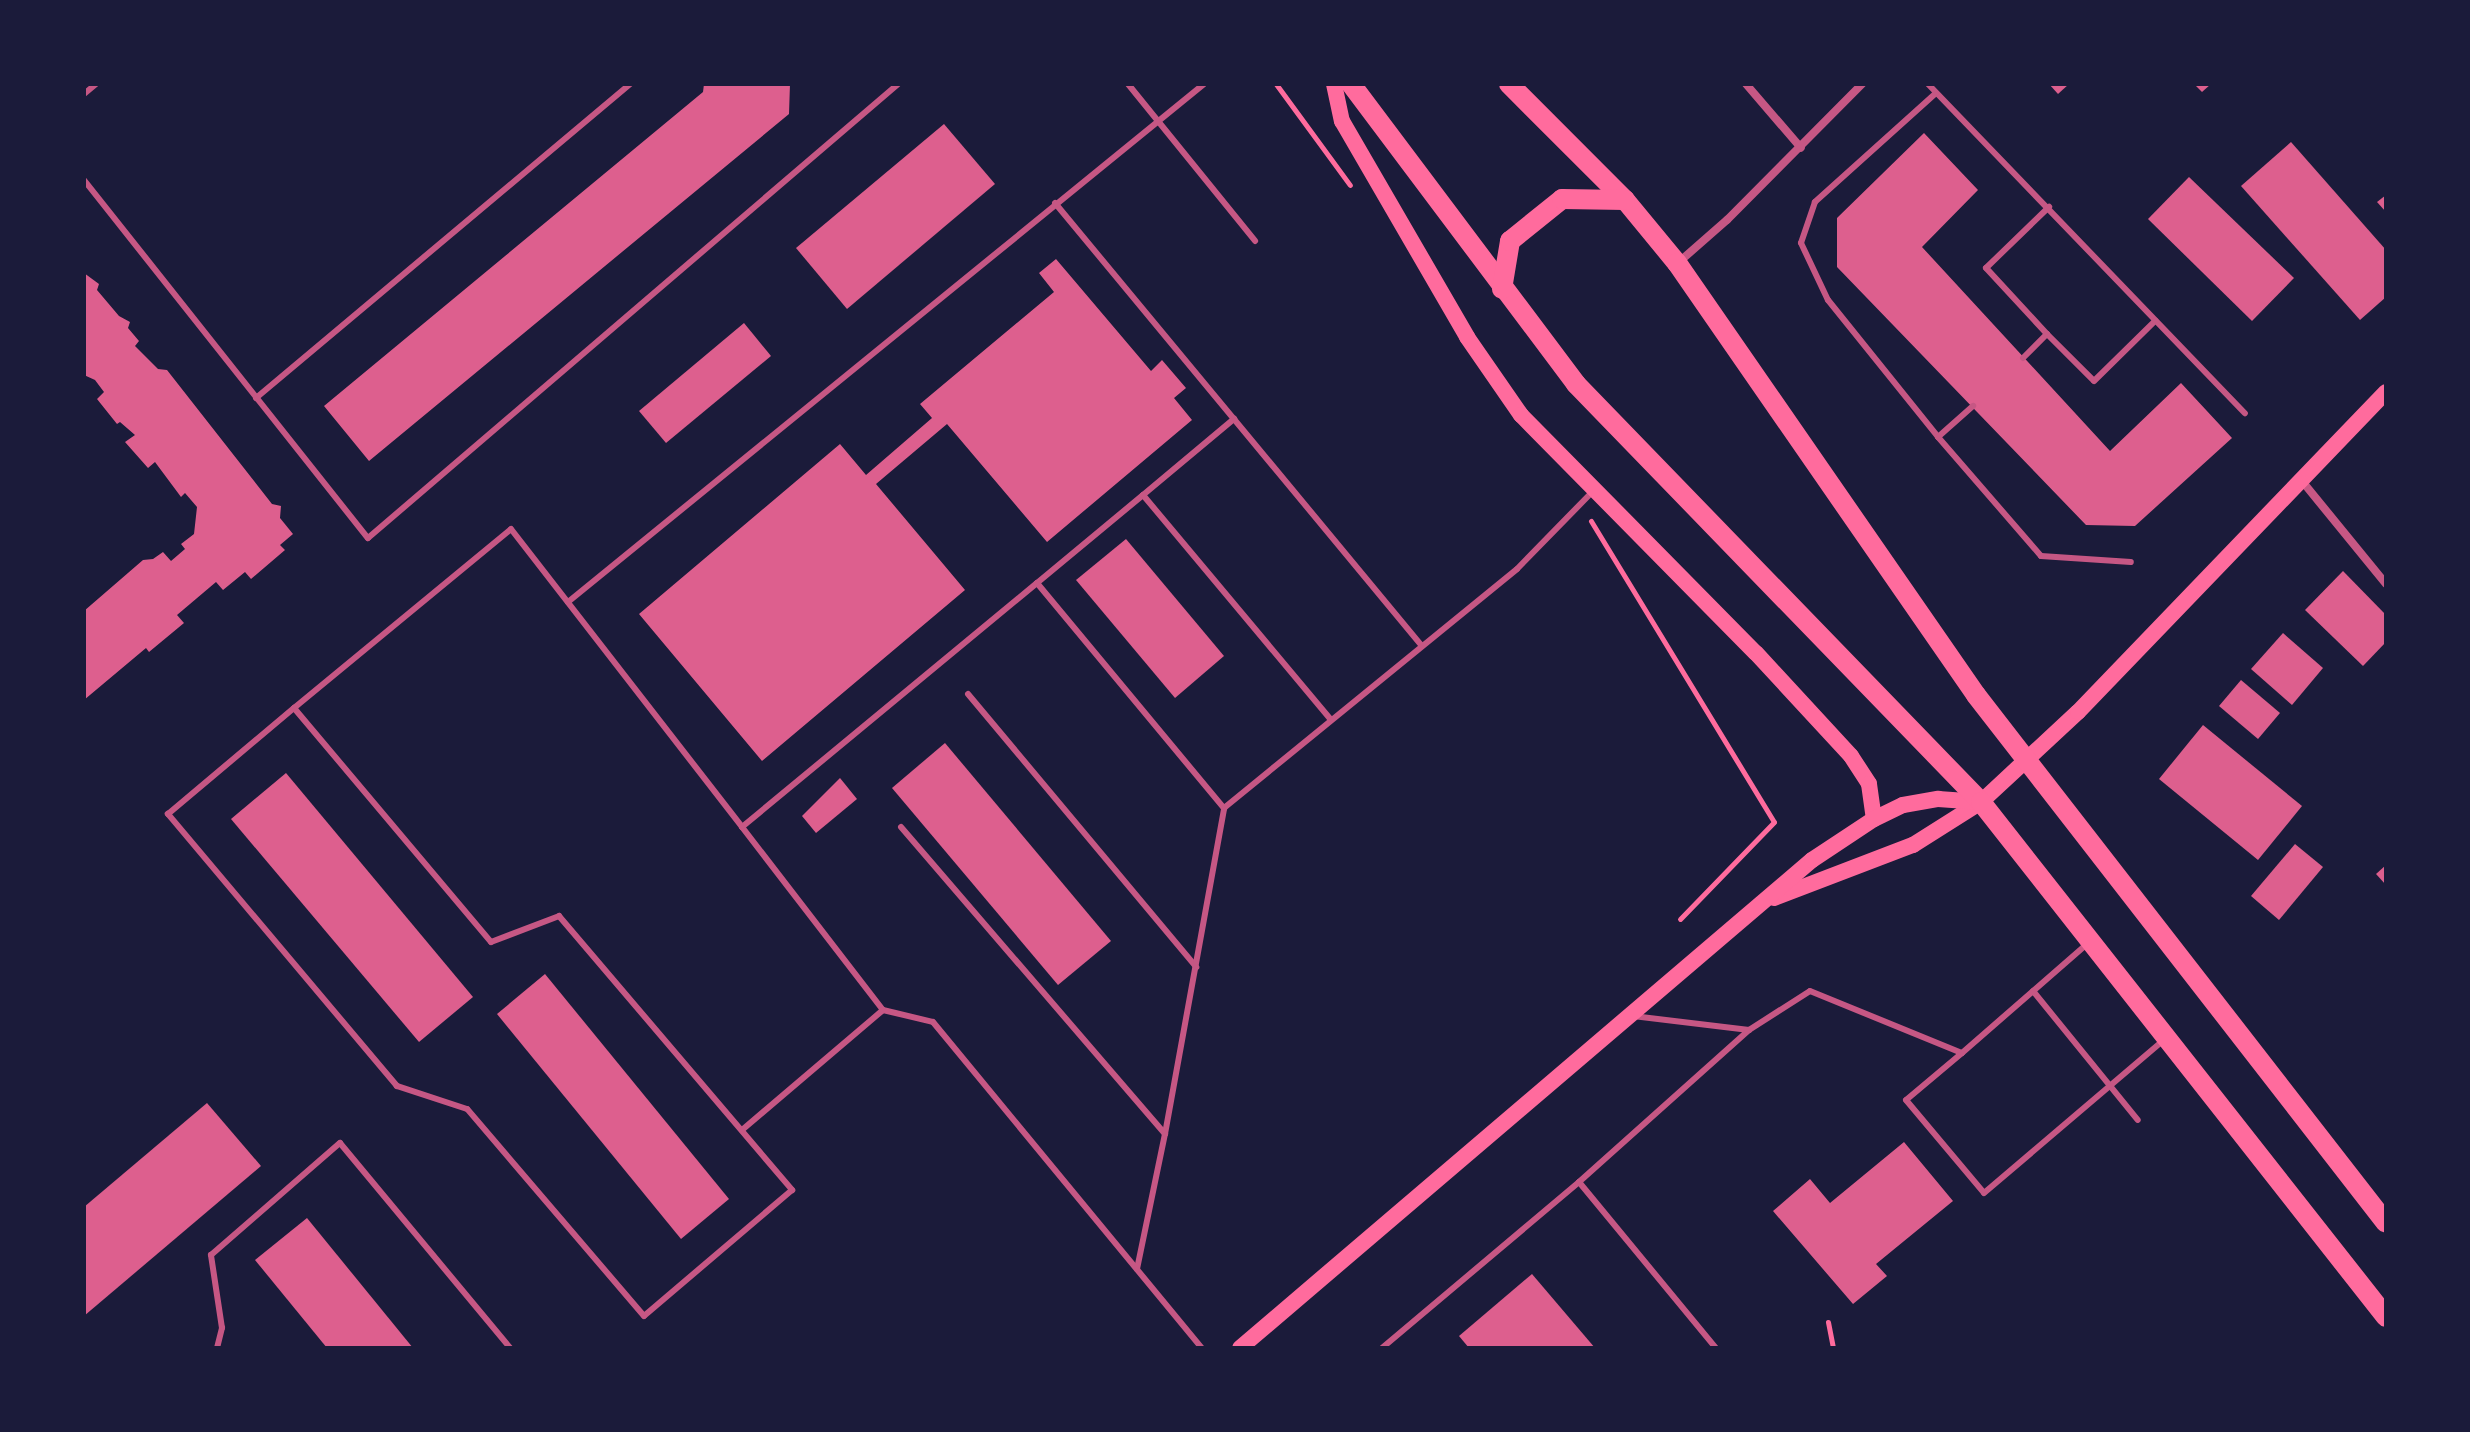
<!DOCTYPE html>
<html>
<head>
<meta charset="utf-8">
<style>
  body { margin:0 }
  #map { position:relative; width:2470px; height:1432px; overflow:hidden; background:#1b1b3a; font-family:"Alegreya Sans",sans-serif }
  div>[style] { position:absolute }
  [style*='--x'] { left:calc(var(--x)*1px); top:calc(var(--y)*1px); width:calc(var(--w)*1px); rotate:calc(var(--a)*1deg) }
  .building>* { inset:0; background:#dd5f8e }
  .path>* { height:5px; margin:-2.5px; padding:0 2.5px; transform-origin:2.5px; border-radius:2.5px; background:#ff6b9d }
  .service>* { height:6px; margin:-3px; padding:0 3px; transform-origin:3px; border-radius:3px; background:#c65784 }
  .minor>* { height:8px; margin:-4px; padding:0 4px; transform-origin:4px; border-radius:4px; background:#c65784 }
  .secondary>* { height:16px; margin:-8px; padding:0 8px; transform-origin:8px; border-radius:8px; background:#ff6b9d }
  .primary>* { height:20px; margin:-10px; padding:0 10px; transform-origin:10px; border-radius:10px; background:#ff6b9d }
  span { translate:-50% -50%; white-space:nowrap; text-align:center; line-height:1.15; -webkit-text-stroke:8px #1b1b3a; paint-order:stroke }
  .frame { position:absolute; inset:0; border:86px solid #1b1b3a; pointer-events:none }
</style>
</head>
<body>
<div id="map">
  <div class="building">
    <i style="clip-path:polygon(704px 84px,790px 84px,789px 114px,369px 461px,324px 406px,703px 92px)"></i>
    <i style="clip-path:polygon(2049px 84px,2069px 84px,2058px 94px)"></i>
    <i style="clip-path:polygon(2194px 84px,2211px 84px,2202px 92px)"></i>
    <i style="clip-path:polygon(944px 124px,995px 184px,847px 309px,796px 248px)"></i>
    <i style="clip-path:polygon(1924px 133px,1978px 190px,1922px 247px,2110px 451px,2181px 383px,2232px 438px,2135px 526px,2086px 525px,1837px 267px,1837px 218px)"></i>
    <i style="clip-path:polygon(2291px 142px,2386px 250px,2386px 297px,2360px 320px,2241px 186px)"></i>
    <i style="clip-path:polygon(2189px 177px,2294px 278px,2252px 321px,2148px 219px)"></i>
    <i style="clip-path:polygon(2386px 195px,2386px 212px,2377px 202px)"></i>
    <i style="clip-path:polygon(1056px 259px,1151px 371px,1162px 360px,1186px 388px,1174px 398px,1192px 420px,1047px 542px,947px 424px,876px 484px,965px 590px,762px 761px,639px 614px,840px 444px,866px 475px,932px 418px,920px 404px,1054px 292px,1039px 273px)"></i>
    <i style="clip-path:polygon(84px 273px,99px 284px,97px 290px,119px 316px,130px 322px,128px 328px,139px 341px,135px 346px,158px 369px,167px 370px,272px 504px,281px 506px,280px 518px,293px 534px,280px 545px,285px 550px,251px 579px,245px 572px,223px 590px,216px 582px,177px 615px,184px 623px,149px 652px,146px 648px,84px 700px,84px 611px,143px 560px,153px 559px,163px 552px,171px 561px,185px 549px,181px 544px,194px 534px,197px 507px,185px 493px,181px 497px,155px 462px,148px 468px,125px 442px,135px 435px,120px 422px,117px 424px,97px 399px,104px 392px,95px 380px,84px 375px)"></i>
    <i style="clip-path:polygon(744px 323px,771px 356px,666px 443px,639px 411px)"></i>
    <i style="clip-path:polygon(1126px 539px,1224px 656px,1175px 698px,1076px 580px)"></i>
    <i style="clip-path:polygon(2343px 571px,2386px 615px,2386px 642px,2363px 666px,2305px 610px)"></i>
    <i style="clip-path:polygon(2283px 633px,2323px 668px,2292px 705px,2251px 669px)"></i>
    <i style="clip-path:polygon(2241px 680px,2280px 713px,2258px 739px,2219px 706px)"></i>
    <i style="clip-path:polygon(2203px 725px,2302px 806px,2258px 860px,2159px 779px)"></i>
    <i style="clip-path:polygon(945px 743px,1111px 941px,1058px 985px,892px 788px)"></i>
    <i style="clip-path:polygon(286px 773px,473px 997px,419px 1042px,231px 819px)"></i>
    <i style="clip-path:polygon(840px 778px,857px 799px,816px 833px,802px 816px)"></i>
    <i style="clip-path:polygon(2295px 844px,2323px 867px,2279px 920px,2251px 896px)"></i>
    <i style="clip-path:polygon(2386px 865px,2386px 885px,2376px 874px)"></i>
    <i style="clip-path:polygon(545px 974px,729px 1199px,681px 1239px,497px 1014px)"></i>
    <i style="clip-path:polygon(207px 1103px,261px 1166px,84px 1316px,84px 1207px)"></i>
    <i style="clip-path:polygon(1904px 1142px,1953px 1201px,1876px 1264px,1887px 1276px,1853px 1304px,1773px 1211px,1810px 1179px,1830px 1203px)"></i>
    <i style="clip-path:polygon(307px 1218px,413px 1348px,327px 1348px,255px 1260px)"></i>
    <i style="clip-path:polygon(1532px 1274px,1595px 1348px,1469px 1348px,1459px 1336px)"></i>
  </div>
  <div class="path">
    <i style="--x:1276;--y:84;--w:125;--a:53.8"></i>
    <i style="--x:1591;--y:521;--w:352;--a:58.7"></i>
    <i style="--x:1774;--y:822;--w:135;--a:134.1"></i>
    <i style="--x:1828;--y:1322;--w:26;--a:79"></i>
  </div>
  <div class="service">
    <i style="--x:1128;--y:84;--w:202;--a:51"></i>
    <i style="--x:1928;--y:84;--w:457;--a:46.1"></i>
    <i style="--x:1936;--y:93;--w:163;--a:138"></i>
    <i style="--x:1815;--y:202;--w:43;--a:108.9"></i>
    <i style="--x:1801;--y:243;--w:63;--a:64.7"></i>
    <i style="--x:1828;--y:300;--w:176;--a:51.2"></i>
    <i style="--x:1938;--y:437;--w:157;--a:49.1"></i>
    <i style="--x:2041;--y:556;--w:90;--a:3.8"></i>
    <i style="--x:84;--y:94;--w:16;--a:-40"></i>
    <i style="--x:84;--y:180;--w:457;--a:51.6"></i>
    <i style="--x:368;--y:538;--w:698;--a:-40.58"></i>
    <i style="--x:1055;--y:203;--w:575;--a:50.36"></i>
    <i style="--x:2047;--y:334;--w:90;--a:-132.7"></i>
    <i style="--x:1986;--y:268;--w:88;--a:-44.1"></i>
    <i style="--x:2023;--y:358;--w:34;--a:-45"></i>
    <i style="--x:2047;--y:334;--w:66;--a:45"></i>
    <i style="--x:2094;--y:381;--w:86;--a:-44.5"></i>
    <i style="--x:256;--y:398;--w:488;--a:-40"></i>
    <i style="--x:1938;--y:437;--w:47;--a:-41.5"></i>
    <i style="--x:1143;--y:495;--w:119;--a:-39.9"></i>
    <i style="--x:1037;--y:583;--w:138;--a:-39.7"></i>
    <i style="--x:1143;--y:495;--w:293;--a:50.1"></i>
    <i style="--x:568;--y:602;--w:820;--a:-39.16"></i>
    <i style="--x:968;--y:694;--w:356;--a:50.1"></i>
    <i style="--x:294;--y:708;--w:306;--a:49.9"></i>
    <i style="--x:491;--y:942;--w:73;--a:-20.9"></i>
    <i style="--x:559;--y:916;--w:360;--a:49.6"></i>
    <i style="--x:792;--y:1190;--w:194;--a:139.6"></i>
    <i style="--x:644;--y:1316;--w:272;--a:-130.5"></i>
    <i style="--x:467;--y:1109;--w:74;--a:-161.8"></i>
    <i style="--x:397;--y:1086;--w:356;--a:-130.1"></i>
    <i style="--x:168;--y:814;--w:165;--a:-40.1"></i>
    <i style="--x:294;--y:708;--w:281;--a:-39.5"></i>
    <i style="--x:511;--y:529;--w:377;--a:52.2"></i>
    <i style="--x:742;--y:827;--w:383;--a:-39.6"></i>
    <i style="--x:1037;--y:583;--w:293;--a:50.3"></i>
    <i style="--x:742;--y:827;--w:231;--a:52.4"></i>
    <i style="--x:883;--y:1010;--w:51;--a:13.5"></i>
    <i style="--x:933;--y:1022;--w:423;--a:50.5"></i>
    <i style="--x:901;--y:827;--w:405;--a:49.3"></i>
    <i style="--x:2033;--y:991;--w:166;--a:50.9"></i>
    <i style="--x:1633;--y:1016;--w:117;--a:6.9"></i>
    <i style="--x:1962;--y:1053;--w:164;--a:-41.1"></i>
    <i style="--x:742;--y:1130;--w:185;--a:-40.4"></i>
    <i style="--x:1579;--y:1182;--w:228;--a:-41.8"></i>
    <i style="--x:1749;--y:1030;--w:72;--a:-32.6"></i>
    <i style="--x:1810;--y:991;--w:164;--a:22.2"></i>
    <i style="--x:1962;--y:1053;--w:73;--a:140"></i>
    <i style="--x:1906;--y:1100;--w:121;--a:50"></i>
    <i style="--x:1984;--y:1193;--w:238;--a:-40.4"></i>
    <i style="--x:1137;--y:1269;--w:138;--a:-78.3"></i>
    <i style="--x:1165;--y:1134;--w:331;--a:-79.7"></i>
    <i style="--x:1224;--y:808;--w:378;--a:-39.2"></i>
    <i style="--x:1517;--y:569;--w:109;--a:-45.7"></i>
    <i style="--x:217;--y:1348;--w:21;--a:-76"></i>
    <i style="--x:222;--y:1328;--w:74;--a:-98.6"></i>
    <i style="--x:211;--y:1255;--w:171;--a:-41"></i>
    <i style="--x:340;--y:1143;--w:266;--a:50.3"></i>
    <i style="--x:1382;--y:1348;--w:258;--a:-40.1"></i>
    <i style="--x:1579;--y:1182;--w:215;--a:50.5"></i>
  </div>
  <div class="minor">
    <i style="--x:1746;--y:84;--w:84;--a:49.3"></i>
    <i style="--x:1679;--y:262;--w:64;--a:-41.2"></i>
    <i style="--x:1727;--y:220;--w:192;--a:-45.2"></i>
    <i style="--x:2302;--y:481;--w:133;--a:50.8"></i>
  </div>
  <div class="secondary">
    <i style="--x:1334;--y:84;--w:38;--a:78"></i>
    <i style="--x:1342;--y:121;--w:250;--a:59.9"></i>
    <i style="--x:1467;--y:337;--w:95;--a:55.3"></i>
    <i style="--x:1521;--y:415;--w:334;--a:45.4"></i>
    <i style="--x:1756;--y:653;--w:140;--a:47.3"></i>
    <i style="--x:1851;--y:756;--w:33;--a:57"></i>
    <i style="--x:1869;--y:784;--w:35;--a:82"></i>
    <i style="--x:1774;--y:898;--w:149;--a:-20.9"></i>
    <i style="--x:1913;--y:845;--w:80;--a:-32.3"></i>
    <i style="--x:1981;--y:802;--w:132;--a:-42.9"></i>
    <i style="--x:2078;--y:712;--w:444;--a:-46.1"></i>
    <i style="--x:1240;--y:1348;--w:752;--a:-40.47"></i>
    <i style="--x:1812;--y:860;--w:74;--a:-33.5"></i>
    <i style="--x:1874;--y:819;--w:32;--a:-26"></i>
    <i style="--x:1903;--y:805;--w:36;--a:-10"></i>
    <i style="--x:1938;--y:799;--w:43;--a:4"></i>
  </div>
  <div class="primary">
    <i style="--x:1351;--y:84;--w:375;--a:53.1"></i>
    <i style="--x:1576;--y:384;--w:582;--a:45.9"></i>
    <i style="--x:1981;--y:802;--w:655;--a:51.82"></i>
    <i style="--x:1509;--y:84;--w:164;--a:45"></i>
    <i style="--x:1625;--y:200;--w:82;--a:50.5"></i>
    <i style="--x:1677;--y:263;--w:525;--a:55.31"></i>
    <i style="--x:1976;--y:695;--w:668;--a:52.17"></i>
    <i style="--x:1502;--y:289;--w:49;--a:-80.5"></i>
    <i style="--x:1510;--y:241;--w:67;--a:-38.9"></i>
    <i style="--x:1562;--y:199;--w:63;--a:0.9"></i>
  </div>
  <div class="frame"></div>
</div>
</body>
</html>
